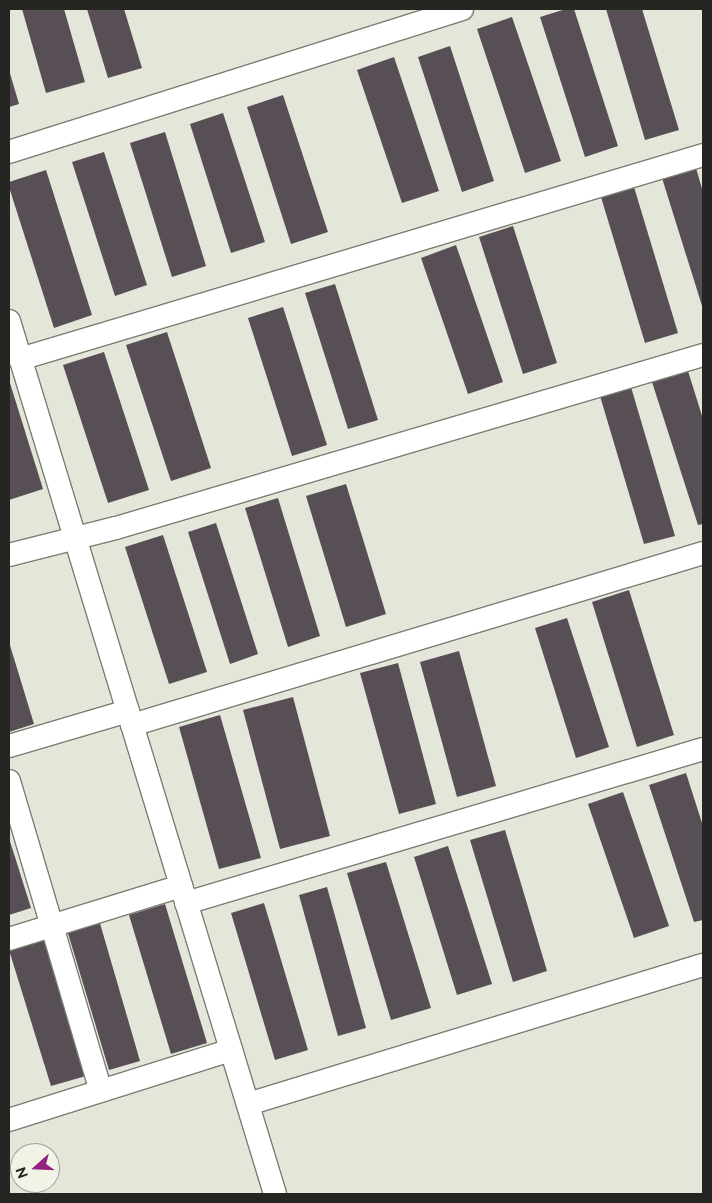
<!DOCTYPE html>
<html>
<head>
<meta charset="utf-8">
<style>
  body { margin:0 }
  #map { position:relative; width:712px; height:1203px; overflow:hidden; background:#e3e6d9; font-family:Raleway,sans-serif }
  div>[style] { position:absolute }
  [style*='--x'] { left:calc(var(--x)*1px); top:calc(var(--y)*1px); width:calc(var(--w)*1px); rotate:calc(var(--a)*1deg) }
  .building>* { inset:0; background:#584e55 }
  .roads { filter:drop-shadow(1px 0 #7a7d71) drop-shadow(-1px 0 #7a7d71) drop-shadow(0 1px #7a7d71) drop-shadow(0 -1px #7a7d71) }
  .minor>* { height:22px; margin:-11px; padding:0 11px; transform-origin:11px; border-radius:11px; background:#fff }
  span { translate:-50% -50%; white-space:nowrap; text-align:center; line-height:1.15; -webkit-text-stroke:5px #f0f3e6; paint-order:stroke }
  .frame { position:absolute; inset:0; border:10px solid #252621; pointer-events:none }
  .north { position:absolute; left:10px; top:1143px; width:50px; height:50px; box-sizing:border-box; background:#f0f3e6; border:1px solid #9fa197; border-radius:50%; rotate:250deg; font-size:14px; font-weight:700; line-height:20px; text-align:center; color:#252621 }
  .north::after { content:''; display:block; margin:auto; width:18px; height:22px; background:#952280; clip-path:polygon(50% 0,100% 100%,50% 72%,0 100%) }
</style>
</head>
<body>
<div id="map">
  <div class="building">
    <i style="clip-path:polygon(22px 9px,64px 9px,85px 82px,46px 93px)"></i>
    <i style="clip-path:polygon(87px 9px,124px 9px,142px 68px,108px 78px)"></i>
    <i style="clip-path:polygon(566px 9px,574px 9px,618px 146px,585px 157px,540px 17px)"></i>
    <i style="clip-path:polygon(606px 9px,642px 9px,679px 130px,645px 140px)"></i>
    <i style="clip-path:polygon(512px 17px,561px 161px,525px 173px,477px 29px)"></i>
    <i style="clip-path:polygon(450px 46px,494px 181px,462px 192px,418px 57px)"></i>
    <i style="clip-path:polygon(394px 57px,439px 191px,402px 203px,357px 70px)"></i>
    <i style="clip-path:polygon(9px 70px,19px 104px,9px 107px)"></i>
    <i style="clip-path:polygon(283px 95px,328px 232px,291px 244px,247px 107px)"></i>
    <i style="clip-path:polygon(223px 113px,265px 242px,231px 253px,190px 124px)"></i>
    <i style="clip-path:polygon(165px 132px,206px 266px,172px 277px,130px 143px)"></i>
    <i style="clip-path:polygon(104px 152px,147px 285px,115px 296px,72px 162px)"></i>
    <i style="clip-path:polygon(696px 168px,703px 192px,703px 309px,662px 178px)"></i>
    <i style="clip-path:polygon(46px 170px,92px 315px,54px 328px,9px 187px,9px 182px)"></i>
    <i style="clip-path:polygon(634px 187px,678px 333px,645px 343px,601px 197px)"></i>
    <i style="clip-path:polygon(513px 226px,557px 363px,523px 374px,479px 237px)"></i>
    <i style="clip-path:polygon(456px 245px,503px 382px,468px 394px,421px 258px)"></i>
    <i style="clip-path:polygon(335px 284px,378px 420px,348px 429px,305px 293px)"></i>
    <i style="clip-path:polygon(283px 307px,327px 445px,292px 456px,248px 318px)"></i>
    <i style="clip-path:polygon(167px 332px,211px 468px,171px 481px,126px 345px)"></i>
    <i style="clip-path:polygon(104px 352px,149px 490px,108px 503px,63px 365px)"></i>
    <i style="clip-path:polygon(688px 371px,703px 419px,703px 524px,698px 525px,652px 382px)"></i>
    <i style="clip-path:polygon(9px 380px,43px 489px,9px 500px)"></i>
    <i style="clip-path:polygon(631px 387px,675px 536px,644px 544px,600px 396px)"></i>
    <i style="clip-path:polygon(346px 484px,386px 614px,346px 627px,306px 496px)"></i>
    <i style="clip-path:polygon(278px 498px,320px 636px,288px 647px,245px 508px)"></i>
    <i style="clip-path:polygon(216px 523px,258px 654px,230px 664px,188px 532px)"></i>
    <i style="clip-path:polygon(163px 535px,207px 672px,169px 684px,125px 547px)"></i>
    <i style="clip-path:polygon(629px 590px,674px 735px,637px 747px,592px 602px)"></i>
    <i style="clip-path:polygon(567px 618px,609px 747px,576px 758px,535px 628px)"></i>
    <i style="clip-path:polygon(9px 642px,34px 724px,9px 732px)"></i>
    <i style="clip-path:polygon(459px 651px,496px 786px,457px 797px,420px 662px)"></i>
    <i style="clip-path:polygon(398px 663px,436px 804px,399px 814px,360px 673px)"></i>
    <i style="clip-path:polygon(293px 697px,330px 836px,280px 849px,243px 710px)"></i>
    <i style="clip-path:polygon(220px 715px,261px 858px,219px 869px,179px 727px)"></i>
    <i style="clip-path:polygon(686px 773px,703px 826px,703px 920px,694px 922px,649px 785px)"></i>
    <i style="clip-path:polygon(623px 792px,669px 926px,634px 938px,588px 804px)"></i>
    <i style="clip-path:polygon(505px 830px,547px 971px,513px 982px,470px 840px)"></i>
    <i style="clip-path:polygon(9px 838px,31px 908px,9px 915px)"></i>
    <i style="clip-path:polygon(448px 846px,492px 984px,457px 995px,414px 857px)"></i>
    <i style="clip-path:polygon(386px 862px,431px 1008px,391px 1020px,347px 873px)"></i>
    <i style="clip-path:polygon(327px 887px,366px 1028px,338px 1036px,299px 895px)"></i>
    <i style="clip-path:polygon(264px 903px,308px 1050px,275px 1060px,231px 913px)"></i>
    <i style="clip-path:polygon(165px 904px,207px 1043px,171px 1054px,129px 915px)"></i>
    <i style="clip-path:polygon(99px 920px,140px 1061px,109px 1070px,67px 930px)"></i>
    <i style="clip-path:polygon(44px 938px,86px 1076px,51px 1086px,9px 950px)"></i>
  </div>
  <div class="roads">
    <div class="minor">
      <i style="--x:9;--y:152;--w:475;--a:-17.5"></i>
      <i style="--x:9;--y:321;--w:913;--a:73.05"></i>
      <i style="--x:20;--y:359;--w:713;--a:-16.63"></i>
      <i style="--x:9;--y:555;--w:110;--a:-14.2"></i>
      <i style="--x:116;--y:528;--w:612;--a:-16.42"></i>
      <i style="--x:132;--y:725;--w:596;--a:-16.76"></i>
      <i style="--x:9;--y:746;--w:124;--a:-16.4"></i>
      <i style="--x:9;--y:781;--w:323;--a:73.5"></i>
      <i style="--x:186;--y:903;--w:539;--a:-16.59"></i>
      <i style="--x:9;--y:939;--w:180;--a:-17.1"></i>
      <i style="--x:248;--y:1104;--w:476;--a:-17"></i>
      <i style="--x:9;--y:1120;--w:233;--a:-17.5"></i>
    </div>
  </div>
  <div class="frame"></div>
  <div class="north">N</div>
</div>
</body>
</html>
